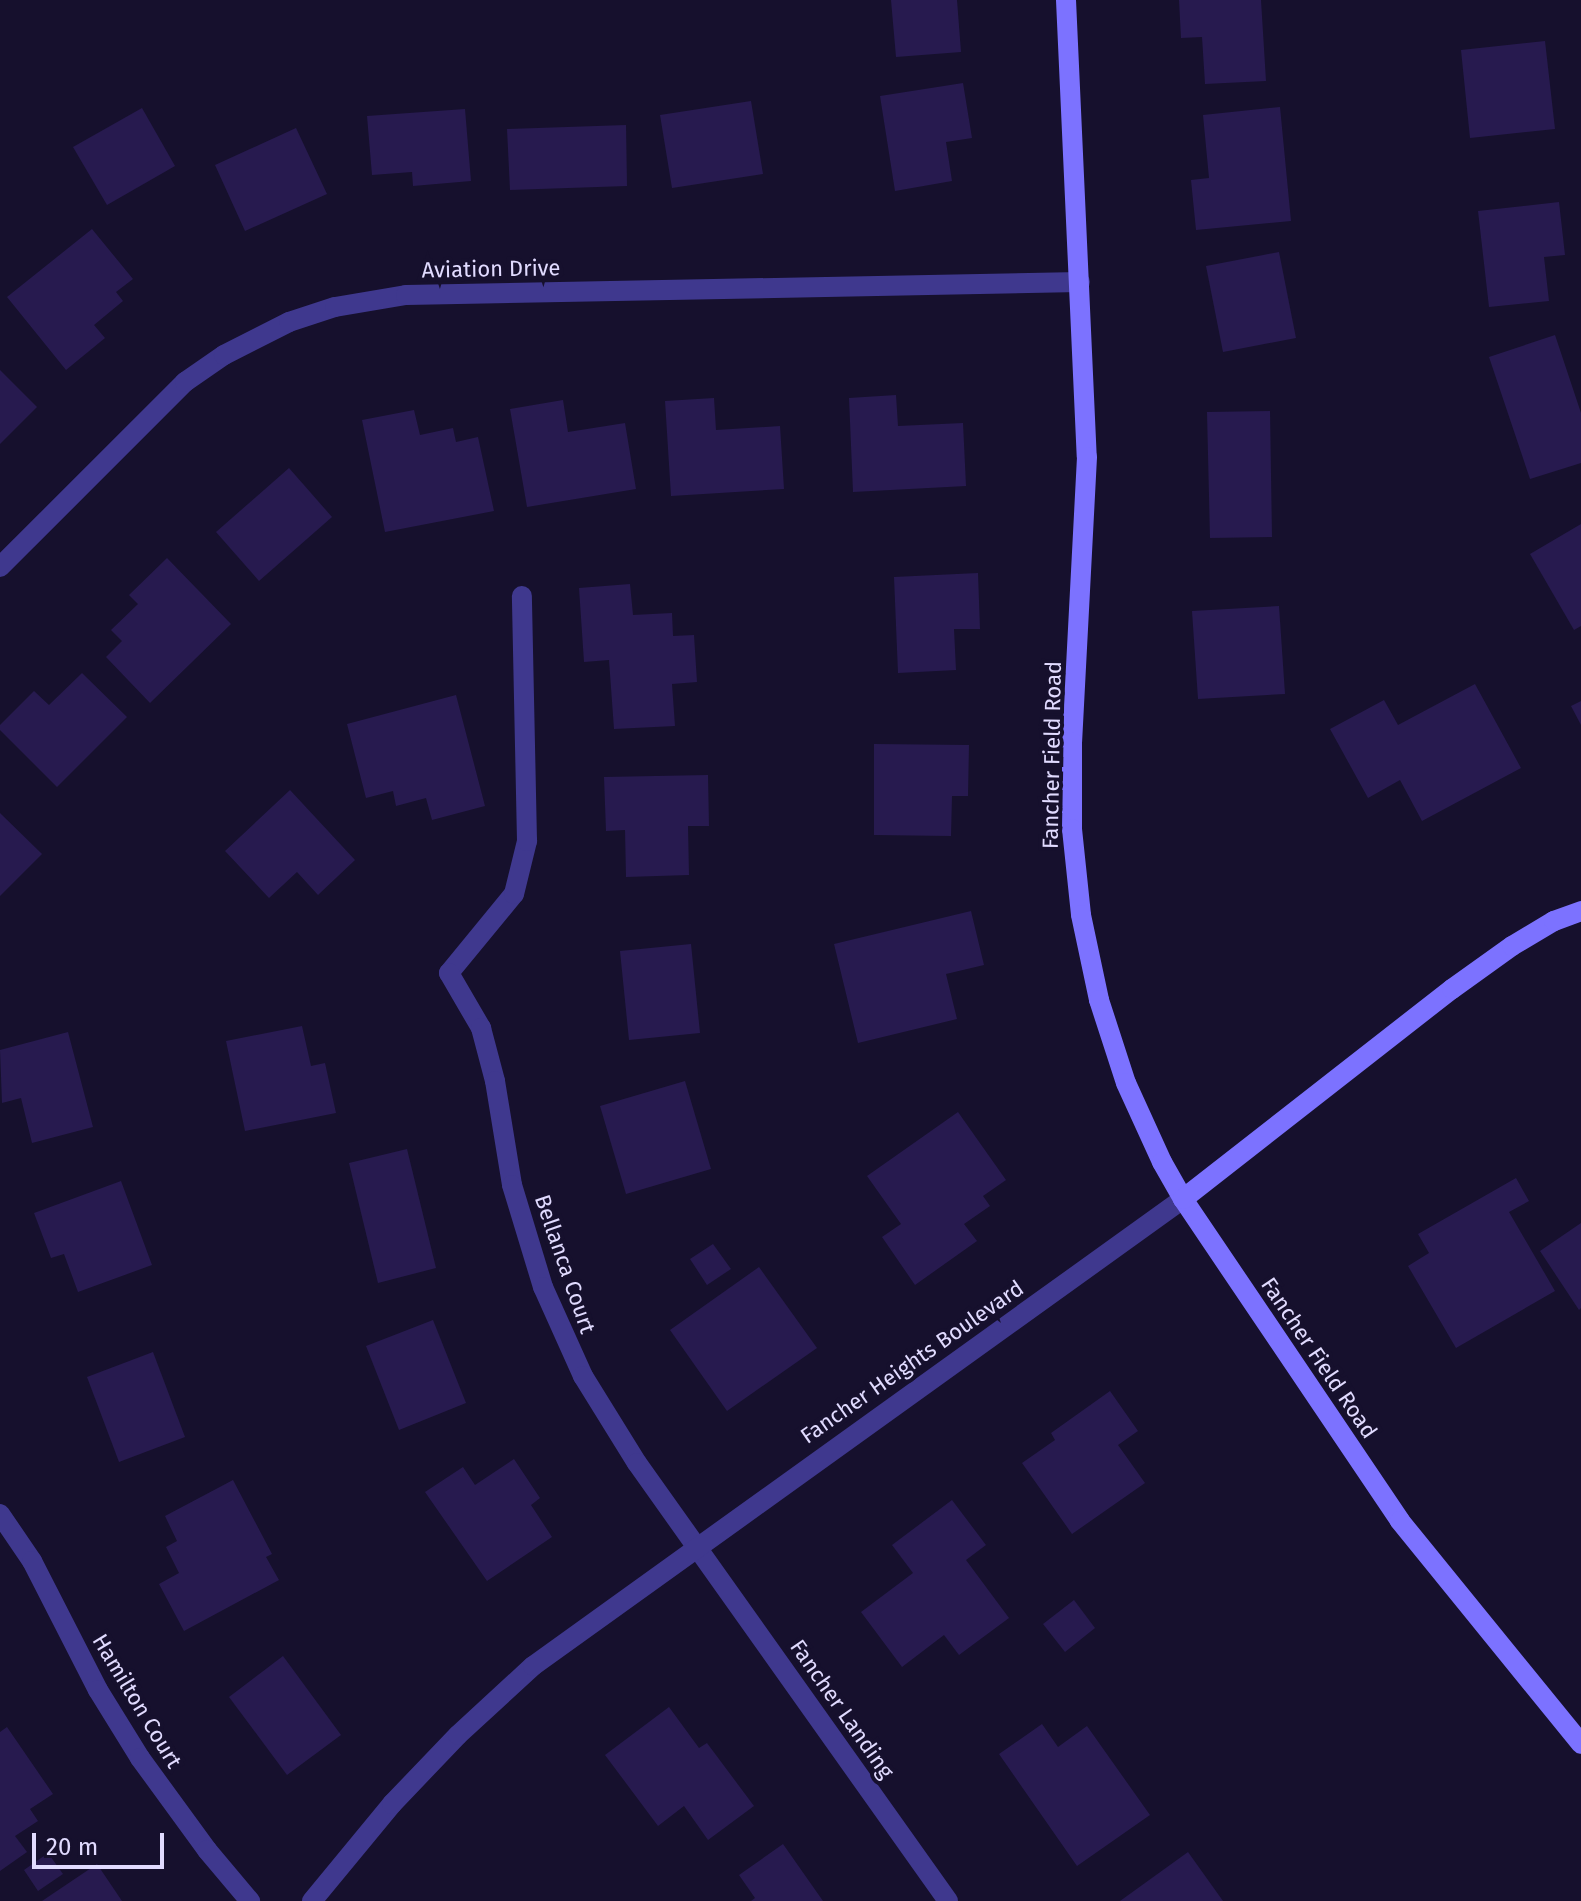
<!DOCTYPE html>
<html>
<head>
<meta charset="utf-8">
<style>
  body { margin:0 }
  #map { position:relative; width:1581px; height:1901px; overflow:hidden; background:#16102d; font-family:"Fira Sans",sans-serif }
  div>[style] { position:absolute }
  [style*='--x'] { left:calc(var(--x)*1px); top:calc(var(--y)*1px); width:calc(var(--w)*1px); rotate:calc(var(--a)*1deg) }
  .building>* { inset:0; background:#271a4f }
  .lane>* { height:20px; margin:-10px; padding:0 10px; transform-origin:10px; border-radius:10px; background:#3f388e }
  .street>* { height:20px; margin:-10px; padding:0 10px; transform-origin:10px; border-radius:10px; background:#3f388e }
  .secondary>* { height:20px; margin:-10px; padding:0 10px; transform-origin:10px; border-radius:10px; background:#7c72ff }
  span { translate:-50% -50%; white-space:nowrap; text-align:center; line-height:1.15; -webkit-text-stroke:8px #16102d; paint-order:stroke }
  .street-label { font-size:22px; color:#e1dbff }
  .scale { position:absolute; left:32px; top:1833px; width:132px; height:36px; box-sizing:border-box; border:4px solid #e1dbff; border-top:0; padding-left:10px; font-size:24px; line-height:28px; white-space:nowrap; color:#e1dbff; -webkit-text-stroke:6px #16102d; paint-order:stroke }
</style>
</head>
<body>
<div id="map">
  <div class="building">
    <i style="clip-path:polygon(891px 0,957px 0,961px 52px,896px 57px)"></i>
    <i style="clip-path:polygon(1179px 0,1261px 0,1266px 81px,1205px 84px,1202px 37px,1181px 38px)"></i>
    <i style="clip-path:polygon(1545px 41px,1555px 129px,1470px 138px,1461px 50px)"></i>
    <i style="clip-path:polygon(963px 83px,972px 138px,946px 142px,952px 181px,895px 191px,880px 96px)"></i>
    <i style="clip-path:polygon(751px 101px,763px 174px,672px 188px,660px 115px)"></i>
    <i style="clip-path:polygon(1280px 107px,1291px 221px,1196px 230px,1191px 180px,1209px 178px,1203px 115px)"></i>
    <i style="clip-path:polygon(142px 108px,175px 166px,107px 205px,73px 147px)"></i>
    <i style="clip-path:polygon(465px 109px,471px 181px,413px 186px,412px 172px,372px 175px,367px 116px)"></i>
    <i style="clip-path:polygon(626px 125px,627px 186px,510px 190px,507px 129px)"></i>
    <i style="clip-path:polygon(296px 128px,327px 194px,245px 231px,215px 165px)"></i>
    <i style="clip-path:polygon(1559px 202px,1565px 255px,1544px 257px,1549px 301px,1489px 307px,1478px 211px)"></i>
    <i style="clip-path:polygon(92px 229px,133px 279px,116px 292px,123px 301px,94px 325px,105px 338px,66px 370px,7px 297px)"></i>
    <i style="clip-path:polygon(1279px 252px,1296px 338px,1223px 352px,1206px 266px)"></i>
    <i style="clip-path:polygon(1555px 335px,1581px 413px,1581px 463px,1530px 479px,1489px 357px)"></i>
    <i style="clip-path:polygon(0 370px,37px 407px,0 444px)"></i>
    <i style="clip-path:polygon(896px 395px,898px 426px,963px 423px,966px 486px,853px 492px,849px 398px)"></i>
    <i style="clip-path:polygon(714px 398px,716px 430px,780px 426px,784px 489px,671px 496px,665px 401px)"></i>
    <i style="clip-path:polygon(563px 400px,568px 432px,625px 423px,636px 489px,527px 507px,510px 409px)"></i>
    <i style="clip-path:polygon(414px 410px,420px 435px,453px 428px,456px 442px,478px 437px,494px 511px,385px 532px,362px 420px)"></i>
    <i style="clip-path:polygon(1270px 411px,1272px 537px,1210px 538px,1207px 412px)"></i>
    <i style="clip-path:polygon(289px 468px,332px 517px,259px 581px,216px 532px)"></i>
    <i style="clip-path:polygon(1581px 524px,1581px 626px,1574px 630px,1530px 554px)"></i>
    <i style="clip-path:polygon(167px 558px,231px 624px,150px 703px,106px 657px,122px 641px,111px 630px,138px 604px,129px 595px)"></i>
    <i style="clip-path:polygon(978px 573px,980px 629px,954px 629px,956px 670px,898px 673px,894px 577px)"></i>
    <i style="clip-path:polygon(630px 584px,633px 615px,672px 613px,673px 636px,694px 635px,697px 682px,672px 684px,675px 726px,614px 729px,609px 660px,584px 662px,579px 588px)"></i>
    <i style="clip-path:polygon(1279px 606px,1285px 694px,1198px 699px,1192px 611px)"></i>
    <i style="clip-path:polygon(82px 673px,127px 717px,57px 787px,0 730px,0 725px,34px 691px,49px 705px)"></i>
    <i style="clip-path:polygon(1475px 684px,1521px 768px,1422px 821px,1400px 780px,1368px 798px,1330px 729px,1384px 700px,1398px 725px)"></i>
    <i style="clip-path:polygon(456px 695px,485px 806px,432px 820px,426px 798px,396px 806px,393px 791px,366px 798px,347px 724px)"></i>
    <i style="clip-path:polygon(1581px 701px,1581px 725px,1571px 706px)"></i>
    <i style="clip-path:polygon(874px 744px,969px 745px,968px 796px,952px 796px,951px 836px,874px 835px)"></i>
    <i style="clip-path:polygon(708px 775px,709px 826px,688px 826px,689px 875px,626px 877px,625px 830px,606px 831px,604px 777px)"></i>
    <i style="clip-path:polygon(290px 790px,355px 860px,318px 895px,297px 872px,269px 898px,225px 851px)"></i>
    <i style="clip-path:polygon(0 813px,42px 854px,0 896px)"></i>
    <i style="clip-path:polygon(971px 911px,984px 965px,946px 974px,957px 1019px,858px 1043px,834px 944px)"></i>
    <i style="clip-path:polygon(691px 944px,700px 1033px,629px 1040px,620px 951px)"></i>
    <i style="clip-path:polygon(302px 1026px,311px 1066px,325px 1063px,336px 1113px,245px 1131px,226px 1041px)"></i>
    <i style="clip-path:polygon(68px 1032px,93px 1127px,32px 1143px,21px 1098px,2px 1103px,0 1050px)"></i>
    <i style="clip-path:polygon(685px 1081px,711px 1169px,626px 1194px,600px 1106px)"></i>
    <i style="clip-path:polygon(958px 1112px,1006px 1180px,983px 1196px,990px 1206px,964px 1224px,977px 1241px,915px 1285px,882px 1237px,901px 1224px,867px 1176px)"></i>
    <i style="clip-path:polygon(407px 1149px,436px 1268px,378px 1283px,349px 1163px)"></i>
    <i style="clip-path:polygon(1516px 1178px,1529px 1201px,1509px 1212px,1555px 1291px,1456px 1348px,1408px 1266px,1429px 1253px,1418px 1234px)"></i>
    <i style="clip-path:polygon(121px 1181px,152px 1265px,78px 1292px,64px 1254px,51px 1258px,34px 1213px)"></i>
    <i style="clip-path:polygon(1581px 1223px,1581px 1308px,1579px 1310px,1540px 1251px)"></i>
    <i style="clip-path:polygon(713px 1244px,731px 1269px,707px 1285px,690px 1259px)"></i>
    <i style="clip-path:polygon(759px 1267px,817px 1348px,727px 1411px,670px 1330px)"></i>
    <i style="clip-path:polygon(433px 1320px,466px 1403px,399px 1430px,366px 1346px)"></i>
    <i style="clip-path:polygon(153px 1352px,185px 1437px,119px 1462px,87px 1377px)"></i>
    <i style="clip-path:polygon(1110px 1391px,1138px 1431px,1118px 1445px,1145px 1483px,1072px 1534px,1022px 1463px,1055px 1440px,1051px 1433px)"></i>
    <i style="clip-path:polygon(514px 1459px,540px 1498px,531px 1505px,552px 1537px,487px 1581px,425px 1492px,463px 1467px,475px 1485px)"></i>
    <i style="clip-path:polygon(233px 1480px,272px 1554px,266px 1557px,279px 1580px,184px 1631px,159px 1584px,179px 1573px,166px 1547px,177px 1541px,165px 1516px)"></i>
    <i style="clip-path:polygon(952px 1500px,986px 1545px,966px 1560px,1009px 1618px,959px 1655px,944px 1635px,902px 1667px,861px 1612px,913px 1573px,892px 1545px)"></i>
    <i style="clip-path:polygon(1074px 1600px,1095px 1628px,1065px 1652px,1043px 1624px)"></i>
    <i style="clip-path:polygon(283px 1656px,341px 1735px,287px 1775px,229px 1697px)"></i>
    <i style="clip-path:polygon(669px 1707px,699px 1748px,707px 1743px,754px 1806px,708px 1840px,684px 1806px,658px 1826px,605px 1755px)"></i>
    <i style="clip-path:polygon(1042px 1724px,1058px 1747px,1087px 1726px,1150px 1815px,1077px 1866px,999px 1754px)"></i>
    <i style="clip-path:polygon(7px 1727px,53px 1794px,30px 1809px,38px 1821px,15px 1836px,27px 1852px,0 1871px,0 1732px)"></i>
    <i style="clip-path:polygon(783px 1844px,823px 1901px,751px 1901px,755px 1898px,739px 1875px)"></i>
    <i style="clip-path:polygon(1188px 1852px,1223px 1901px,1120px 1901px)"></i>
    <i style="clip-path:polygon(48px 1853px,63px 1874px,38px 1891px,24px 1870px)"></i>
    <i style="clip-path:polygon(97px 1864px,122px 1901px,42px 1901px)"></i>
  </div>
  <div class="lane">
    <i style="--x:449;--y:973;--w:102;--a:-50.6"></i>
    <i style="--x:514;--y:894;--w:55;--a:-76.2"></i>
    <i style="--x:527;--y:841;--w:245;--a:-91.2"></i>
  </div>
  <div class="street">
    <i style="--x:0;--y:567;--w:262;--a:-45"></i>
    <i style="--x:185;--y:382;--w:47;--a:-34.7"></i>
    <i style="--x:224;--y:355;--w:73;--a:-26.9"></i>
    <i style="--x:289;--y:322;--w:48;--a:-18.1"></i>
    <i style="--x:335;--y:307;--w:72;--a:-9.6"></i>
    <i style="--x:406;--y:295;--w:674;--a:-1.1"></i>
    <i style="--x:449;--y:973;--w:64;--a:59.8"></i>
    <i style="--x:481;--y:1028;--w:55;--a:75.2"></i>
    <i style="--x:495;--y:1081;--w:105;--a:80.7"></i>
    <i style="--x:512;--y:1185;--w:107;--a:73.1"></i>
    <i style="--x:543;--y:1287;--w:98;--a:65.8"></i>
    <i style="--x:583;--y:1376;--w:102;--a:58.2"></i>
    <i style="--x:637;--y:1463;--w:537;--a:54.62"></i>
    <i style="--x:0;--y:1514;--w:57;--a:55.8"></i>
    <i style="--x:32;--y:1561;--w:145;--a:62.9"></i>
    <i style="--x:98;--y:1690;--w:80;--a:58.3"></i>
    <i style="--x:140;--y:1758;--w:114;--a:53.9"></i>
    <i style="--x:207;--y:1850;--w:67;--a:49.9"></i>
    <i style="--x:312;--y:1901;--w:126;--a:-50.5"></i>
    <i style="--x:392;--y:1804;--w:95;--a:-46.3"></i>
    <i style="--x:458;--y:1735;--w:102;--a:-42.6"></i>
    <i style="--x:533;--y:1666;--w:800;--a:-35.7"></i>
  </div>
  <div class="secondary">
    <i style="--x:1066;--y:0;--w:457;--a:87.4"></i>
    <i style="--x:1087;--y:457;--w:285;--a:93"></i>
    <i style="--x:1072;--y:742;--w:87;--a:90"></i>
    <i style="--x:1072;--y:829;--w:86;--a:84"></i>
    <i style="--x:1081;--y:915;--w:87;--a:78"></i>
    <i style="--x:1099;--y:1000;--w:87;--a:72"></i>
    <i style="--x:1126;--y:1083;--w:87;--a:65.5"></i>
    <i style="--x:1162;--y:1162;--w:43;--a:60.4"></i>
    <i style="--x:1183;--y:1199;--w:388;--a:56"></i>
    <i style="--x:1400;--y:1521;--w:287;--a:50.9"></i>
    <i style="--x:1183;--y:1199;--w:341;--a:-38"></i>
    <i style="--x:1452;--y:989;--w:74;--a:-35.6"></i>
    <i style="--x:1512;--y:946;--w:49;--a:-30.8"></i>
    <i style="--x:1554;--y:921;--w:29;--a:-20"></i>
  </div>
  <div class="street-label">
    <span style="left:491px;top:269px;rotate:-1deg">Aviation Drive</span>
    <span style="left:1052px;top:755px;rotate:-89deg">Fancher Field Road</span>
    <span style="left:565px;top:1264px;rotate:71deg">Bellanca Court</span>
    <span style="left:1319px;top:1358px;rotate:56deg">Fancher Field Road</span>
    <span style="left:912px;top:1362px;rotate:-35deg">Fancher Heights Boulevard</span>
    <span style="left:137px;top:1701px;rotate:59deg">Hamilton Court</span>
    <span style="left:842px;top:1709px;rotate:55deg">Fancher Landing</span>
  </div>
  <div class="scale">20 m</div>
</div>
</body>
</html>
